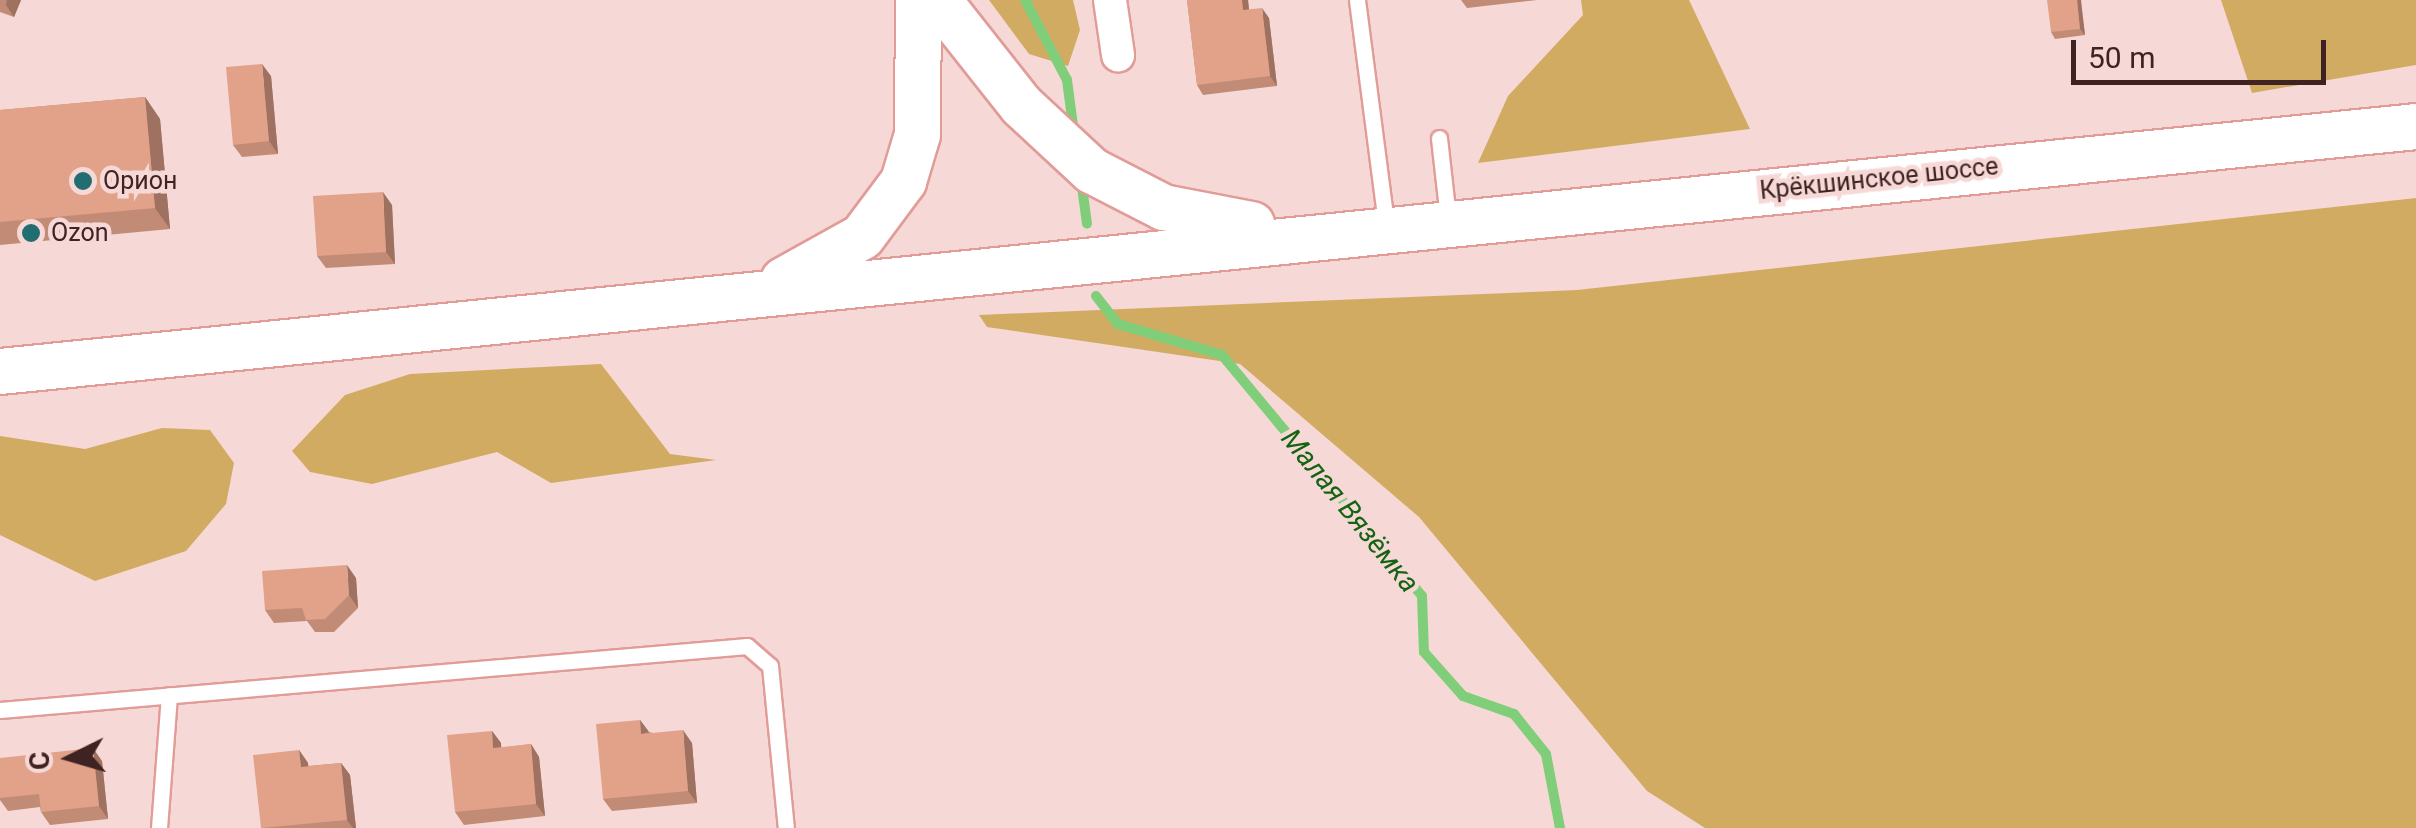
<!DOCTYPE html>
<html>
<head>
<meta charset="utf-8">
<style>
  body { margin:0 }
  #map { position:relative; width:2416px; height:828px; overflow:hidden; background:#f6d9d7; font-family:Roboto,sans-serif }
  div>[style] { position:absolute }
  [style*='--x'] { left:calc(var(--x)*1px); top:calc(var(--y)*1px); width:calc(var(--w)*1px); rotate:calc(var(--a)*1deg) }
  .green>* { inset:0; background:#d2ab62 }
  .stream>* { height:10px; margin:-5px; padding:0 5px; transform-origin:5px; border-radius:5px; background:#80ce79 }
  .roads { filter:drop-shadow(2px 0 #e19c98) drop-shadow(-2px 0 #e19c98) drop-shadow(0 2px #e19c98) drop-shadow(0 -2px #e19c98) }
  .lane>* { height:15px; margin:-7.5px; padding:0 7.5px; transform-origin:7.5px; border-radius:7.5px; background:#fff }
  .street>* { height:32px; margin:-16px; padding:0 16px; transform-origin:16px; border-radius:16px; background:#fff }
  .secondary>* { height:45px; margin:-22.5px; padding:0 22.5px; transform-origin:22.5px; border-radius:22.5px; background:#fff }
  .wall>* { inset:0; background:#c28b76 }
  .shaded-wall>* { inset:0; background:#9e7160 }
  .building>* { inset:0; background:#e1a289 }
  .dots>* { width:28px; height:28px; translate:-50% -50%; box-sizing:border-box; border:5px solid #f6d9d7; border-radius:50% }
  span { translate:-50% -50%; white-space:nowrap; text-align:center; line-height:1.15; -webkit-text-stroke:9px #f6d9d7; paint-order:stroke }
  .street-label { font-size:25px; color:#3e2322 }
  .poi-label { font-size:25px; color:#3e2322 }
  .left { translate:0 -50%; text-align:left }
  .water-label { font-size:28px; color:#146311; font-style:italic }
  .north { position:absolute; left:20px; top:708px; width:100px; height:100px; -webkit-text-stroke:8px #f6d9d7; paint-order:stroke; rotate:265deg; font-size:28px; font-weight:700; line-height:40px; text-align:center; color:#3e2322 }
  .north::after { content:''; display:block; margin:auto; width:35px; height:45px; background:#3e2322; clip-path:polygon(50% 0,100% 100%,50% 72%,0 100%) }
  .scale { position:absolute; left:2071px; top:40px; width:255px; height:45px; box-sizing:border-box; border:5px solid #3e2322; border-top:0; padding-left:12px; font-size:30px; line-height:35px; white-space:nowrap; color:#3e2322; -webkit-text-stroke:8px #f6d9d7; paint-order:stroke }
</style>
</head>
<body>
<div id="map">
  <div class="green">
    <i style="clip-path:polygon(989px 0,1073px 0,1080px 30px,1068px 66px,1029px 54px)"></i>
    <i style="clip-path:polygon(1581px 0,1689px 0,1750px 129px,1478px 163px,1508px 96px,1583px 15px)"></i>
    <i style="clip-path:polygon(2221px 0,2416px 0,2416px 65px,2252px 93px)"></i>
    <i style="clip-path:polygon(2416px 198px,2416px 828px,1705px 828px,1647px 791px,1419px 517px,1240px 364px,987px 327px,979px 315px,1577px 290px)"></i>
    <i style="clip-path:polygon(601px 364px,670px 454px,716px 460px,551px 483px,497px 452px,372px 484px,310px 472px,292px 451px,345px 395px,410px 374px)"></i>
    <i style="clip-path:polygon(162px 428px,210px 430px,234px 463px,226px 504px,186px 551px,95px 581px,0 535px,0 436px,85px 449px)"></i>
  </div>
  <div class="stream">
    <i style="--x:1025;--y:0;--w:90;--a:62.3"></i>
    <i style="--x:1067;--y:80;--w:53;--a:82.5"></i>
    <i style="--x:1081;--y:179;--w:45;--a:82.4"></i>
    <i style="--x:1096;--y:296;--w:36;--a:52"></i>
    <i style="--x:1118;--y:324;--w:109;--a:16.6"></i>
    <i style="--x:1222;--y:355;--w:313;--a:50.3"></i>
    <i style="--x:1422;--y:596;--w:56;--a:88"></i>
    <i style="--x:1424;--y:652;--w:59;--a:48.4"></i>
    <i style="--x:1463;--y:696;--w:54;--a:19.4"></i>
    <i style="--x:1514;--y:714;--w:51;--a:51.3"></i>
    <i style="--x:1546;--y:754;--w:75;--a:79.3"></i>
  </div>
  <div class="roads">
    <div class="lane">
      <i style="--x:1357;--y:0;--w:226;--a:82.6"></i>
      <i style="--x:1439;--y:138;--w:81;--a:83.6"></i>
      <i style="--x:0;--y:710;--w:750;--a:-4.9"></i>
      <i style="--x:747;--y:646;--w:30;--a:41"></i>
      <i style="--x:770;--y:666;--w:163;--a:84.4"></i>
      <i style="--x:159;--y:828;--w:133;--a:-85.7"></i>
    </div>
    <div class="street">
      <i style="--x:1110;--y:0;--w:56;--a:81.7"></i>
    </div>
    <div class="secondary">
      <i style="--x:938;--y:0;--w:134;--a:51.7"></i>
      <i style="--x:1021;--y:105;--w:96;--a:42.9"></i>
      <i style="--x:1091;--y:170;--w:81;--a:27.2"></i>
      <i style="--x:1163;--y:207;--w:90;--a:10.9"></i>
      <i style="--x:783;--y:280;--w:90;--a:-29.1"></i>
      <i style="--x:862;--y:236;--w:69;--a:-53.3"></i>
      <i style="--x:903;--y:181;--w:49;--a:-73.4"></i>
      <i style="--x:917;--y:134;--w:134;--a:-89.6"></i>
      <i style="--x:0;--y:371;--w:2428;--a:-5.79"></i>
    </div>
  </div>
  <div class="wall">
    <i style="clip-path:polygon(0 0,21px 0,14px 17px,0 12px)"></i>
    <i style="clip-path:polygon(1187px 0,1248px 0,1249px 10px,1269px 18px,1277px 86px,1203px 95px,1197px 85px)"></i>
    <i style="clip-path:polygon(1461px 0,1537px 0,1467px 8px)"></i>
    <i style="clip-path:polygon(2080px 0,2085px 35px,2055px 39px,2051px 32px)"></i>
    <i style="clip-path:polygon(271px 76px,278px 154px,242px 157px,233px 145px)"></i>
    <i style="clip-path:polygon(145px 97px,160px 119px,170px 229px,0 245px,0 110px)"></i>
    <i style="clip-path:polygon(392px 205px,395px 264px,326px 268px,317px 256px)"></i>
    <i style="clip-path:polygon(356px 578px,358px 608px,334px 632px,315px 632px,307px 621px,274px 623px,265px 610px)"></i>
    <i style="clip-path:polygon(640px 720px,649px 732px,692px 743px,697px 803px,612px 811px,603px 799px)"></i>
    <i style="clip-path:polygon(492px 731px,501px 743px,501px 748px,531px 744px,539px 757px,545px 816px,464px 825px,455px 812px)"></i>
    <i style="clip-path:polygon(299px 750px,308px 763px,308px 766px,341px 763px,350px 775px,356px 828px,261px 828px)"></i>
    <i style="clip-path:polygon(0 758px,102px 761px,108px 819px,50px 825px,41px 812px,40px 807px,8px 811px,0 800px)"></i>
  </div>
  <div class="shaded-wall">
    <i style="clip-path:polygon(7px 0,21px 0,14px 17px,6px 5px)"></i>
    <i style="clip-path:polygon(1242px 0,1248px 0,1250px 20px,1243px 10px)"></i>
    <i style="clip-path:polygon(2077px 0,2081px 0,2085px 35px,2080px 29px)"></i>
    <i style="clip-path:polygon(1262px 8px,1269px 18px,1277px 86px,1270px 76px)"></i>
    <i style="clip-path:polygon(262px 64px,271px 76px,278px 154px,269px 141px)"></i>
    <i style="clip-path:polygon(145px 97px,160px 119px,170px 229px,155px 208px)"></i>
    <i style="clip-path:polygon(383px 192px,392px 205px,395px 264px,386px 252px)"></i>
    <i style="clip-path:polygon(347px 565px,356px 578px,358px 608px,349px 595px)"></i>
    <i style="clip-path:polygon(640px 720px,649px 732px,641px 734px)"></i>
    <i style="clip-path:polygon(683px 730px,692px 743px,697px 803px,688px 791px)"></i>
    <i style="clip-path:polygon(492px 731px,501px 743px,502px 761px,493px 748px)"></i>
    <i style="clip-path:polygon(531px 744px,539px 757px,545px 816px,536px 804px)"></i>
    <i style="clip-path:polygon(93px 748px,102px 761px,108px 819px,99px 806px)"></i>
    <i style="clip-path:polygon(299px 750px,308px 763px,310px 779px,301px 767px)"></i>
    <i style="clip-path:polygon(341px 763px,350px 775px,356px 828px,353px 828px,347px 820px)"></i>
  </div>
  <div class="building">
    <i style="clip-path:polygon(1187px 0,1242px 0,1243px 10px,1262px 8px,1270px 76px,1197px 85px)"></i>
    <i style="clip-path:polygon(2047px 0,2077px 0,2080px 29px,2051px 32px)"></i>
    <i style="clip-path:polygon(262px 64px,269px 141px,233px 145px,226px 67px)"></i>
    <i style="clip-path:polygon(145px 97px,155px 208px,0 222px,0 110px)"></i>
    <i style="clip-path:polygon(383px 192px,386px 252px,317px 256px,313px 196px)"></i>
    <i style="clip-path:polygon(347px 565px,349px 595px,325px 619px,306px 620px,302px 608px,265px 610px,262px 571px)"></i>
    <i style="clip-path:polygon(640px 720px,641px 734px,683px 730px,688px 791px,603px 799px,596px 724px)"></i>
    <i style="clip-path:polygon(492px 731px,493px 748px,531px 744px,536px 804px,455px 812px,447px 735px)"></i>
    <i style="clip-path:polygon(93px 748px,99px 806px,41px 812px,39px 794px,0 798px,0 758px)"></i>
    <i style="clip-path:polygon(299px 750px,301px 767px,341px 763px,347px 820px,261px 828px,253px 755px)"></i>
  </div>
  <div class="dots">
    <i style="left:83px;top:181px;background:#216d72"></i>
    <i style="left:31px;top:233px;background:#216d72"></i>
  </div>
  <div class="street-label">
    <span style="left:1879px;top:179px;rotate:-6deg">Крёкшинское шоссе</span>
  </div>
  <div class="poi-label">
    <span class="left" style="left:103px;top:181px">Орион</span>
    <span class="left" style="left:51px;top:233px">Ozon</span>
  </div>
  <div class="water-label">
    <span style="left:1350px;top:511px;rotate:51deg">Малая Вязёмка</span>
  </div>
  <div class="north">С</div>
  <div class="scale">50 m</div>
</div>
</body>
</html>
